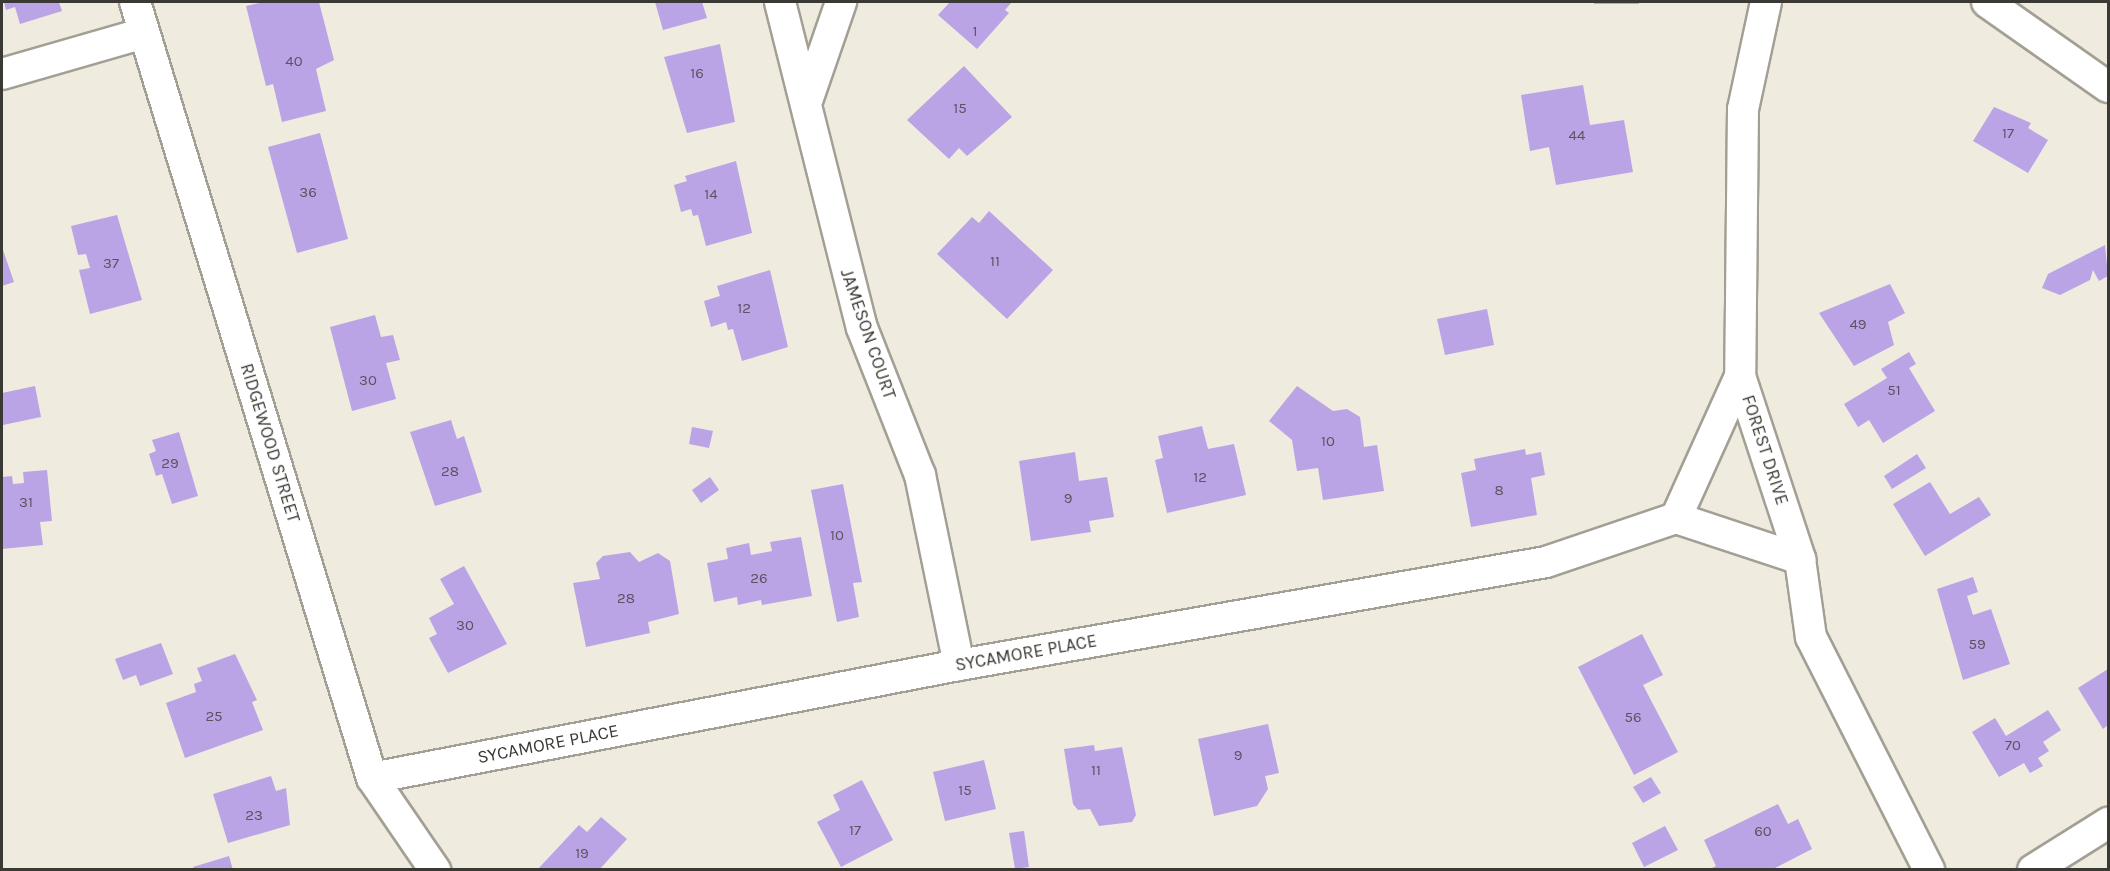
<!DOCTYPE html>
<html>
<head>
<meta charset="utf-8">
<style>
  body { margin:0 }
  #map { position:relative; width:2110px; height:871px; overflow:hidden; background:#f0ebdf; font-family:Karla,sans-serif }
  div>[style] { position:absolute }
  [style*='--x'] { left:calc(var(--x)*1px); top:calc(var(--y)*1px); width:calc(var(--w)*1px); rotate:calc(var(--a)*1deg) }
  .building>* { inset:0; background:#baa4e5 }
  .roads { filter:drop-shadow(2px 0 #a39f94) drop-shadow(-2px 0 #a39f94) drop-shadow(0 2px #a39f94) drop-shadow(0 -2px #a39f94) }
  .minor>* { height:30px; margin:-15px; padding:0 15px; transform-origin:15px; border-radius:15px; background:#fff }
  span { translate:-50% -50%; white-space:nowrap; text-align:center; line-height:1.15; -webkit-text-stroke:4.5px #fff; paint-order:stroke }
  .number-label { font-size:15px; color:#5b5460 }
  .number-label span { -webkit-text-stroke-width:0 }
  .street-label { font-size:18px; color:#3b3934 }
  .frame { position:absolute; inset:0; border:3px solid #3b3934; pointer-events:none }
</style>
</head>
<body>
<div id="map">
  <div class="building">
    <i style="clip-path:polygon(4px 2px,59px 2px,62px 11px,20px 24px,15px 7px,6px 10px)"></i>
    <i style="clip-path:polygon(264px 2px,319px 2px,334px 60px,316px 69px,326px 111px,282px 122px,273px 84px,266px 86px,246px 6px)"></i>
    <i style="clip-path:polygon(655px 2px,702px 2px,707px 18px,663px 30px)"></i>
    <i style="clip-path:polygon(950px 2px,1012px 2px,1005px 10px,1009px 13px,977px 49px,938px 15px)"></i>
    <i style="clip-path:polygon(1594px 2px,1639px 2px,1639px 4px,1594px 4px)"></i>
    <i style="clip-path:polygon(720px 44px,735px 122px,687px 133px,664px 57px)"></i>
    <i style="clip-path:polygon(964px 66px,1012px 117px,967px 156px,959px 148px,949px 159px,907px 120px)"></i>
    <i style="clip-path:polygon(1583px 85px,1590px 125px,1624px 120px,1633px 172px,1556px 185px,1549px 147px,1530px 151px,1521px 95px)"></i>
    <i style="clip-path:polygon(1994px 107px,2031px 123px,2028px 128px,2048px 140px,2028px 173px,1973px 141px)"></i>
    <i style="clip-path:polygon(320px 133px,348px 239px,297px 253px,268px 147px)"></i>
    <i style="clip-path:polygon(736px 161px,752px 233px,706px 246px,698px 215px,693px 216px,691px 209px,681px 212px,674px 185px,687px 181px,685px 176px)"></i>
    <i style="clip-path:polygon(989px 211px,1053px 270px,1007px 319px,937px 254px,972px 217px,979px 223px)"></i>
    <i style="clip-path:polygon(117px 215px,142px 300px,90px 314px,79px 270px,90px 268px,86px 254px,78px 255px,71px 226px)"></i>
    <i style="clip-path:polygon(2105px 245px,2108px 276px,2099px 281px,2093px 270px,2090px 280px,2060px 295px,2042px 288px,2048px 274px)"></i>
    <i style="clip-path:polygon(2px 247px,14px 282px,2px 286px)"></i>
    <i style="clip-path:polygon(770px 270px,788px 347px,742px 361px,733px 329px,728px 330px,726px 322px,711px 327px,704px 301px,720px 296px,717px 286px)"></i>
    <i style="clip-path:polygon(1890px 284px,1905px 313px,1888px 322px,1894px 345px,1854px 366px,1819px 313px)"></i>
    <i style="clip-path:polygon(1487px 309px,1494px 345px,1445px 355px,1437px 319px)"></i>
    <i style="clip-path:polygon(375px 315px,381px 337px,393px 335px,400px 360px,386px 363px,396px 399px,352px 411px,330px 327px)"></i>
    <i style="clip-path:polygon(1909px 352px,1916px 364px,1909px 368px,1935px 411px,1883px 443px,1869px 420px,1858px 427px,1844px 404px,1887px 378px,1881px 369px)"></i>
    <i style="clip-path:polygon(35px 386px,41px 417px,3px 425px,2px 393px)"></i>
    <i style="clip-path:polygon(1297px 386px,1333px 411px,1347px 409px,1360px 417px,1364px 447px,1377px 445px,1384px 491px,1323px 500px,1318px 468px,1297px 471px,1292px 440px,1269px 421px)"></i>
    <i style="clip-path:polygon(451px 420px,457px 439px,464px 436px,482px 492px,435px 506px,410px 432px)"></i>
    <i style="clip-path:polygon(1202px 426px,1208px 449px,1234px 444px,1246px 495px,1167px 513px,1155px 460px,1163px 458px,1158px 436px)"></i>
    <i style="clip-path:polygon(692px 427px,713px 431px,709px 448px,689px 444px)"></i>
    <i style="clip-path:polygon(179px 432px,198px 496px,172px 504px,162px 474px,156px 476px,149px 454px,156px 451px,152px 440px)"></i>
    <i style="clip-path:polygon(1525px 449px,1526px 455px,1541px 452px,1545px 475px,1531px 478px,1537px 515px,1471px 527px,1461px 473px,1476px 470px,1474px 459px)"></i>
    <i style="clip-path:polygon(1075px 452px,1079px 481px,1107px 477px,1114px 517px,1089px 521px,1091px 532px,1031px 541px,1019px 461px)"></i>
    <i style="clip-path:polygon(1917px 454px,1926px 468px,1892px 489px,1884px 476px)"></i>
    <i style="clip-path:polygon(47px 470px,52px 521px,40px 522px,43px 545px,2px 549px,2px 477px,12px 476px,13px 484px,24px 483px,23px 472px)"></i>
    <i style="clip-path:polygon(710px 477px,719px 490px,701px 503px,692px 490px)"></i>
    <i style="clip-path:polygon(1930px 482px,1950px 514px,1979px 497px,1991px 515px,1925px 556px,1893px 504px)"></i>
    <i style="clip-path:polygon(843px 484px,862px 582px,853px 583px,859px 617px,837px 622px,811px 490px)"></i>
    <i style="clip-path:polygon(801px 537px,812px 596px,762px 605px,761px 600px,738px 605px,737px 597px,714px 602px,707px 563px,728px 559px,726px 548px,749px 543px,751px 555px,772px 551px,770px 542px)"></i>
    <i style="clip-path:polygon(630px 552px,639px 562px,658px 553px,670px 561px,679px 614px,648px 622px,650px 633px,586px 647px,573px 583px,600px 579px,596px 563px,603px 556px)"></i>
    <i style="clip-path:polygon(464px 566px,507px 644px,448px 673px,429px 638px,437px 634px,429px 618px,454px 604px,440px 579px)"></i>
    <i style="clip-path:polygon(1973px 577px,1978px 592px,1967px 596px,1973px 615px,1991px 609px,2010px 664px,1963px 680px,1937px 589px)"></i>
    <i style="clip-path:polygon(1642px 634px,1663px 675px,1643px 685px,1678px 752px,1634px 775px,1578px 667px)"></i>
    <i style="clip-path:polygon(161px 643px,173px 674px,140px 686px,136px 675px,123px 680px,115px 659px)"></i>
    <i style="clip-path:polygon(235px 654px,257px 700px,252px 702px,263px 730px,185px 758px,166px 703px,196px 692px,194px 684px,202px 681px,197px 668px)"></i>
    <i style="clip-path:polygon(2108px 669px,2108px 725px,2103px 729px,2078px 688px)"></i>
    <i style="clip-path:polygon(2048px 710px,2061px 730px,2043px 742px,2049px 751px,2038px 758px,2043px 766px,2030px 773px,2024px 763px,1999px 777px,1972px 732px,1995px 718px,2006px 736px)"></i>
    <i style="clip-path:polygon(1268px 724px,1279px 773px,1265px 776px,1268px 789px,1257px 806px,1214px 816px,1198px 739px)"></i>
    <i style="clip-path:polygon(1094px 745px,1095px 751px,1122px 747px,1136px 815px,1132px 822px,1099px 826px,1090px 809px,1078px 810px,1073px 804px,1064px 749px)"></i>
    <i style="clip-path:polygon(984px 760px,996px 809px,945px 821px,933px 772px)"></i>
    <i style="clip-path:polygon(271px 776px,276px 791px,286px 788px,290px 825px,228px 843px,213px 794px)"></i>
    <i style="clip-path:polygon(1651px 777px,1661px 793px,1643px 803px,1633px 787px)"></i>
    <i style="clip-path:polygon(862px 780px,893px 840px,841px 867px,817px 822px,840px 810px,833px 795px)"></i>
    <i style="clip-path:polygon(1778px 804px,1788px 824px,1798px 819px,1812px 849px,1771px 870px,1708px 870px,1716px 866px,1704px 840px)"></i>
    <i style="clip-path:polygon(601px 817px,627px 839px,599px 870px,537px 870px,579px 825px,587px 832px)"></i>
    <i style="clip-path:polygon(1665px 826px,1678px 850px,1644px 867px,1632px 843px)"></i>
    <i style="clip-path:polygon(1024px 831px,1029px 867px,1015px 869px,1009px 833px)"></i>
    <i style="clip-path:polygon(229px 856px,233px 870px,194px 870px,193px 867px)"></i>
  </div>
  <div class="roads">
    <div class="minor">
      <i style="--x:135;--y:2;--w:811;--a:73.02"></i>
      <i style="--x:372;--y:778;--w:112;--a:55.6"></i>
      <i style="--x:780;--y:2;--w:336;--a:75.9"></i>
      <i style="--x:862;--y:328;--w:158;--a:68.5"></i>
      <i style="--x:920;--y:475;--w:194;--a:78.4"></i>
      <i style="--x:1766;--y:2;--w:109;--a:102.1"></i>
      <i style="--x:1743;--y:109;--w:267;--a:90.6"></i>
      <i style="--x:1740;--y:376;--w:193;--a:71.8"></i>
      <i style="--x:1800;--y:559;--w:79;--a:82"></i>
      <i style="--x:1811;--y:637;--w:261;--a:63.1"></i>
      <i style="--x:1987;--y:2;--w:148;--a:35.1"></i>
      <i style="--x:2;--y:74;--w:148;--a:-16.1"></i>
      <i style="--x:808;--y:98;--w:102;--a:-71"></i>
      <i style="--x:1676;--y:518;--w:156;--a:-65.7"></i>
      <i style="--x:372;--y:778;--w:598;--a:-10.9"></i>
      <i style="--x:959;--y:665;--w:596;--a:-9.95"></i>
      <i style="--x:1546;--y:562;--w:137;--a:-18.7"></i>
      <i style="--x:1676;--y:518;--w:131;--a:18.3"></i>
      <i style="--x:2033;--y:870;--w:89;--a:-32.1"></i>
    </div>
  </div>
  <div class="number-label">
    <span style="left:975px;top:32px">1</span>
    <span style="left:294px;top:62px">40</span>
    <span style="left:697px;top:74px">16</span>
    <span style="left:960px;top:109px">15</span>
    <span style="left:2008px;top:134px">17</span>
    <span style="left:1577px;top:136px">44</span>
    <span style="left:308px;top:193px">36</span>
    <span style="left:711px;top:195px">14</span>
    <span style="left:995px;top:262px">11</span>
    <span style="left:111px;top:264px">37</span>
    <span style="left:744px;top:309px">12</span>
    <span style="left:1858px;top:325px">49</span>
    <span style="left:368px;top:381px">30</span>
    <span style="left:1894px;top:391px">51</span>
    <span style="left:1328px;top:442px">10</span>
    <span style="left:170px;top:464px">29</span>
    <span style="left:450px;top:472px">28</span>
    <span style="left:1200px;top:478px">12</span>
    <span style="left:1499px;top:491px">8</span>
    <span style="left:1068px;top:499px">9</span>
    <span style="left:26px;top:503px">31</span>
    <span style="left:837px;top:536px">10</span>
    <span style="left:759px;top:579px">26</span>
    <span style="left:626px;top:599px">28</span>
    <span style="left:465px;top:626px">30</span>
    <span style="left:1977px;top:645px">59</span>
    <span style="left:214px;top:717px">25</span>
    <span style="left:1633px;top:718px">56</span>
    <span style="left:2013px;top:746px">70</span>
    <span style="left:1238px;top:756px">9</span>
    <span style="left:1096px;top:771px">11</span>
    <span style="left:965px;top:791px">15</span>
    <span style="left:254px;top:816px">23</span>
    <span style="left:855px;top:831px">17</span>
    <span style="left:1763px;top:832px">60</span>
    <span style="left:582px;top:854px">19</span>
  </div>
  <div class="street-label">
    <span style="left:868px;top:334px;rotate:71deg">JAMESON COURT</span>
    <span style="left:270px;top:443px;rotate:73deg">RIDGEWOOD STREET</span>
    <span style="left:1765px;top:450px;rotate:72deg">FOREST DRIVE</span>
    <span style="left:1026px;top:653px;rotate:-10deg">SYCAMORE PLACE</span>
    <span style="left:548px;top:744px;rotate:-11deg">SYCAMORE PLACE</span>
  </div>
  <div class="frame"></div>
</div>
</body>
</html>
